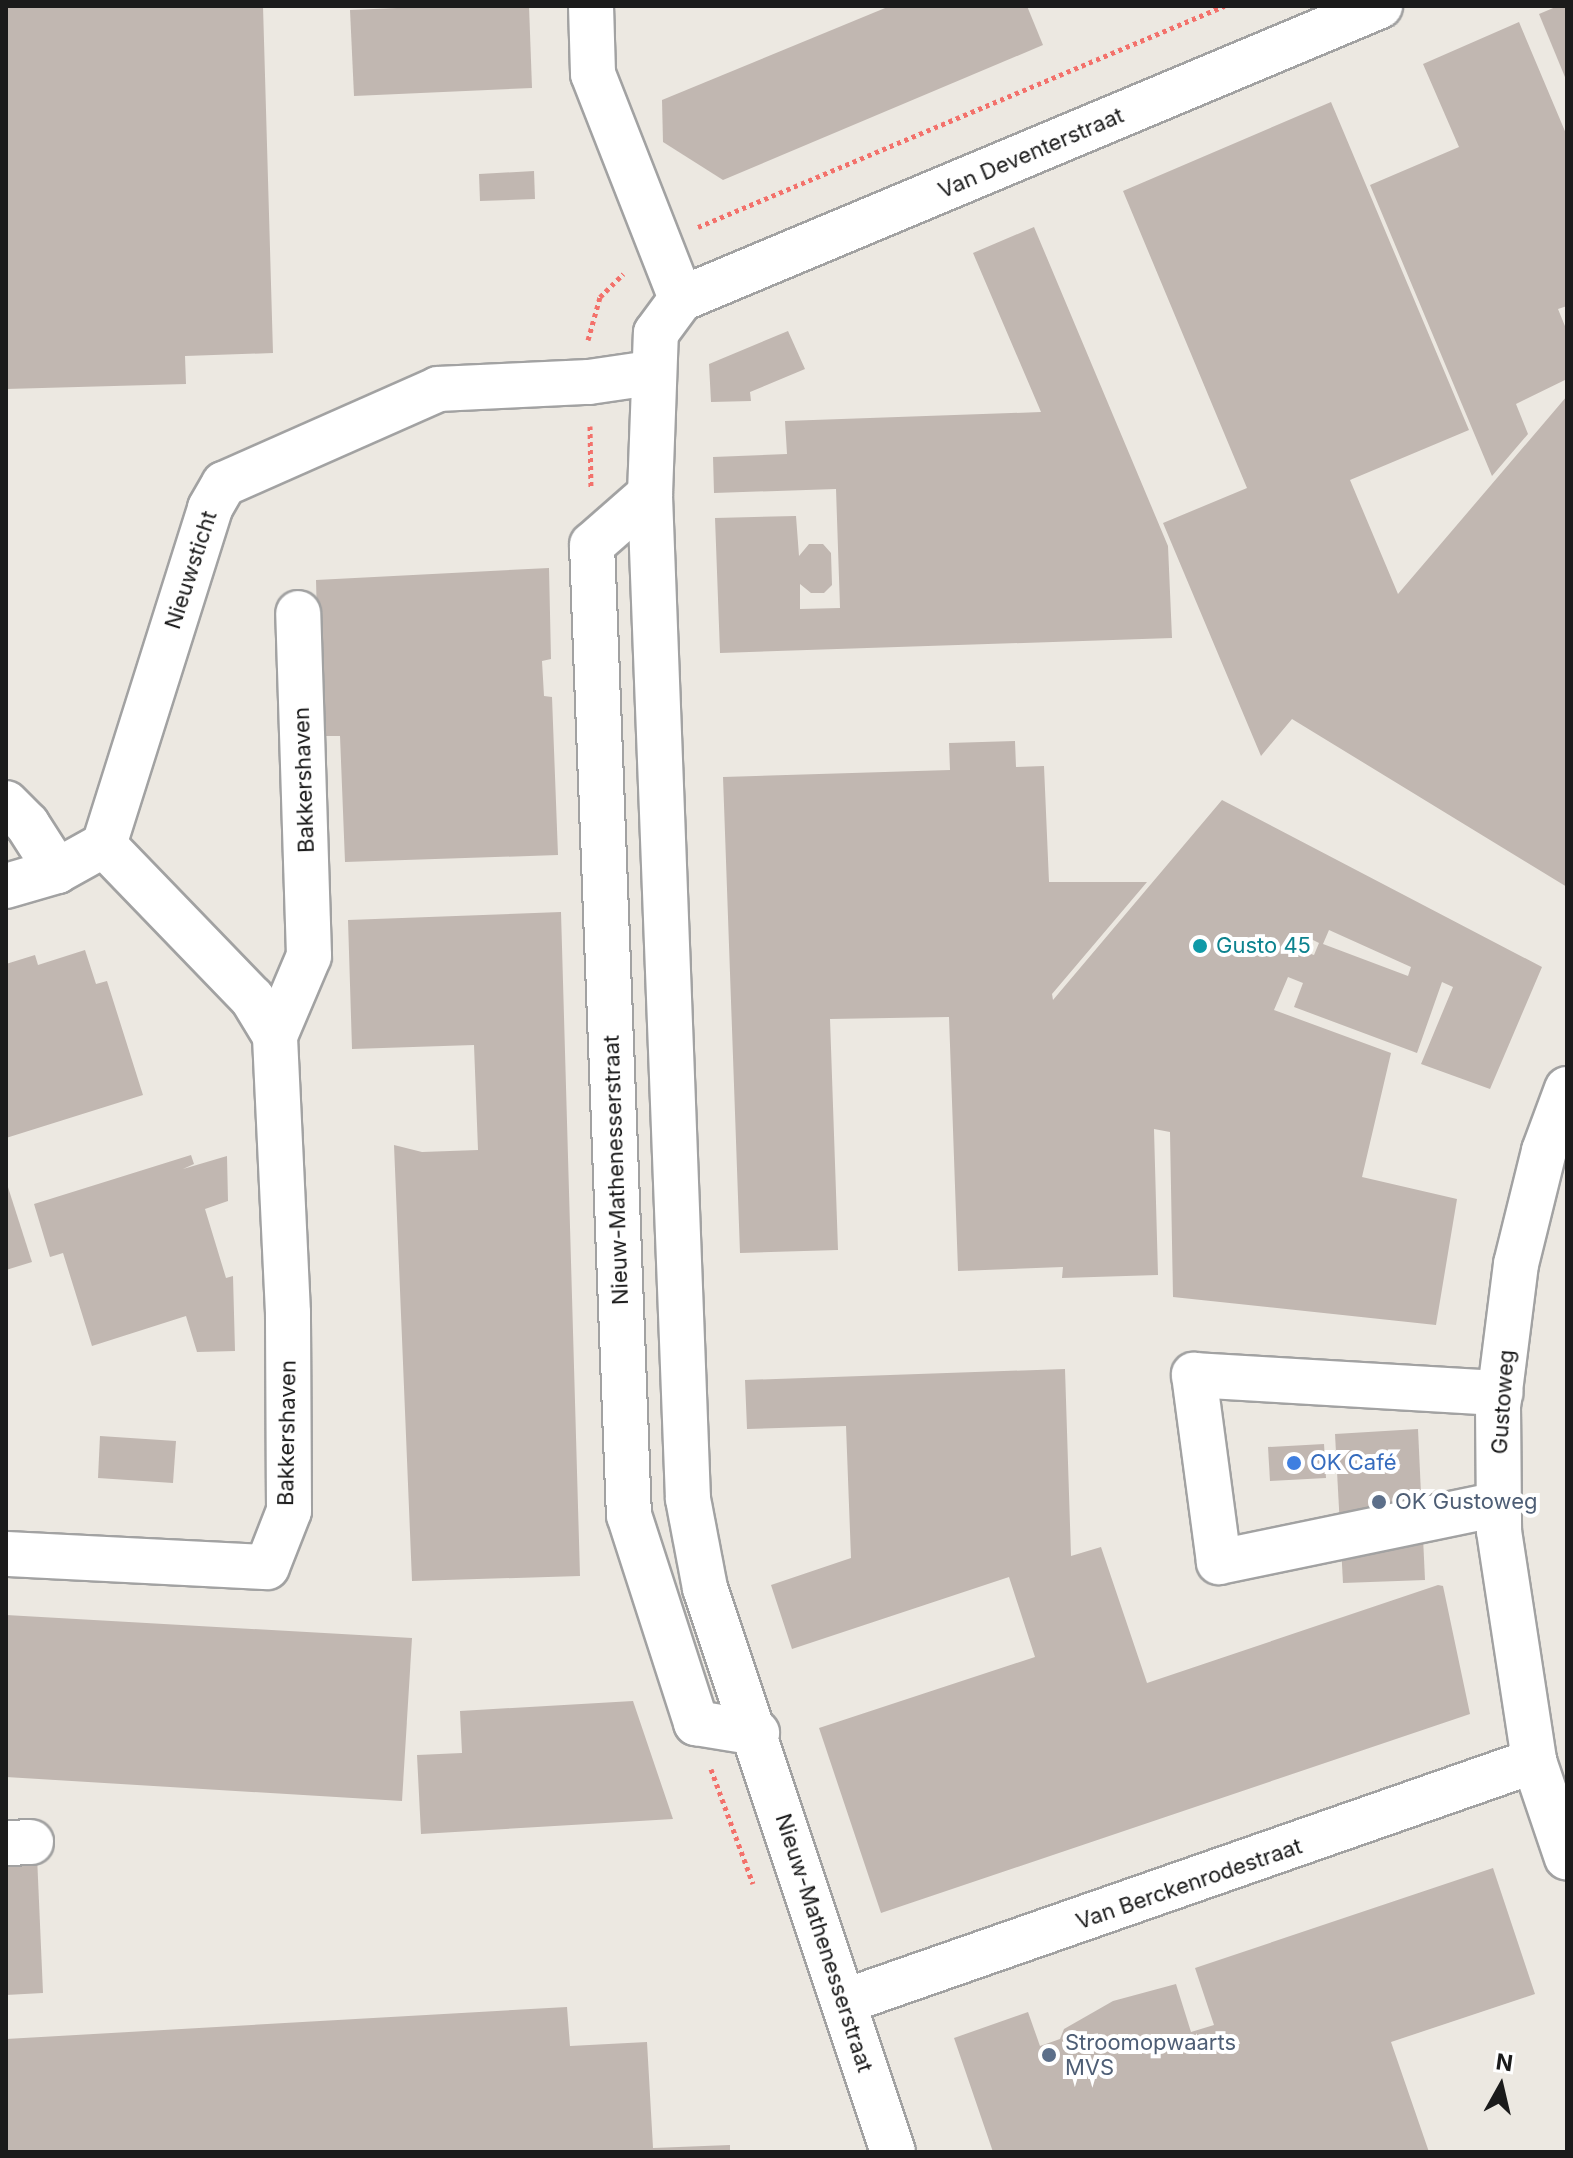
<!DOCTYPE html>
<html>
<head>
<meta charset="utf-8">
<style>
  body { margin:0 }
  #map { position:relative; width:1573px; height:2158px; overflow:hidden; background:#ece8e1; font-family:Inter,sans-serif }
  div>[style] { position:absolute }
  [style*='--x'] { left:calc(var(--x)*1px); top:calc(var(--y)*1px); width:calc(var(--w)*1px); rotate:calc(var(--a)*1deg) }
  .building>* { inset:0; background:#c1b7b1 }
  .path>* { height:5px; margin-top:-2.5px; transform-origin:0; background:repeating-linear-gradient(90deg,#f3716b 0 4px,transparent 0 8px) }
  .roads { filter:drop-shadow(2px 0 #a2a2a2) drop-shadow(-2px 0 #a2a2a2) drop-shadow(0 2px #a2a2a2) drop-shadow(0 -2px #a2a2a2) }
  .minor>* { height:44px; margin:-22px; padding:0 22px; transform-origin:22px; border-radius:22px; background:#fff }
  .dots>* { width:22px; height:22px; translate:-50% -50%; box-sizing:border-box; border:4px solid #fff; border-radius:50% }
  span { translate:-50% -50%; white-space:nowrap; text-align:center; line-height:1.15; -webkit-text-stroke:8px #fff; paint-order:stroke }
  .street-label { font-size:22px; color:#1b1b1b }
  .culture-label { font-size:22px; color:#0d838f }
  .left { translate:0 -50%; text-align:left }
  .shop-label { font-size:22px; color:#366cbe }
  .service-label { font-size:22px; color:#4e5e75 }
  .frame { position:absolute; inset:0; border:8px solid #1b1b1b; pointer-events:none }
  .north { position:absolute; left:1461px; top:2046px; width:80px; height:80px; -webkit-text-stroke:6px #fff; paint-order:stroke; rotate:8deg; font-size:22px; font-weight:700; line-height:32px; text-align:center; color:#1b1b1b }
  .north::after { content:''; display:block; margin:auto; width:28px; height:36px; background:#1b1b1b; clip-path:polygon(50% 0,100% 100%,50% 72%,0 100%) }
</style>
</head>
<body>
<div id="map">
  <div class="building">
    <i style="clip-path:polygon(6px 6px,263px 6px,273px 353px,185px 356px,186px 384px,6px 389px)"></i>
    <i style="clip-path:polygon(444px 6px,529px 6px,532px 88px,354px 96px,350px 10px)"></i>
    <i style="clip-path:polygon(890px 6px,1027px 6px,1043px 45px,723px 180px,663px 142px,662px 100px)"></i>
    <i style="clip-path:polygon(1558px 6px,1567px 6px,1567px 82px,1539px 14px)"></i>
    <i style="clip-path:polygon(1519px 22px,1567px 136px,1567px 306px,1558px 309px,1567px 331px,1567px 379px,1516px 404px,1528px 434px,1492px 476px,1370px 185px,1459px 147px,1423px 64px)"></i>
    <i style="clip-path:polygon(1331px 102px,1469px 430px,1350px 480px,1398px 594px,1567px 396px,1567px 887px,1292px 719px,1261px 756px,1163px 523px,1247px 488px,1123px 191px)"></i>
    <i style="clip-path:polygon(534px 171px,535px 199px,480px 201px,479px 174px)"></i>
    <i style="clip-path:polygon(1034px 227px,1168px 546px,1172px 638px,720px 653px,715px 518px,796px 516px,799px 556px,809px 544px,823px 544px,831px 553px,832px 585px,824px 593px,811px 593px,800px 584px,800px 609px,840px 608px,836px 489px,714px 493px,713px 457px,787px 454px,785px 421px,1041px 412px,973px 253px)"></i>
    <i style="clip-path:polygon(788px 331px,805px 369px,750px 392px,751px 401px,711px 402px,709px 364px)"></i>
    <i style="clip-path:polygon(549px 568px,551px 659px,542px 661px,544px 696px,552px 697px,558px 855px,345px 862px,340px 736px,320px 736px,316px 580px)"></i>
    <i style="clip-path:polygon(evenodd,1015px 741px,1016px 767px,1044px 766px,1049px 882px,1147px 882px,1052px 994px,1053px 1000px,1222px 800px,1542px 967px,1490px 1089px,1421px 1064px,1453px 987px,1442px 982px,1417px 1053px,1294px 1007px,1303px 983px,1288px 977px,1274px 1010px,1391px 1053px,1362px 1177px,1457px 1199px,1436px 1325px,1173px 1297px,1170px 1132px,1154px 1129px,1158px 1275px,1062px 1278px,1063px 1267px,958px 1271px,949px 1017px,830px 1019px,838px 1250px,740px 1253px,723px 777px,950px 770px,949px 743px,1015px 741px,1329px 930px,1411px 967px,1408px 976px,1323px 944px,1329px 930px,1015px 741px,1305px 936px,1319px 943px,1314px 955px,1299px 950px,1305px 936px)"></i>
    <i style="clip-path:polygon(561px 912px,580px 1576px,412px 1581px,394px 1145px,422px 1152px,478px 1150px,474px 1045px,352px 1049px,348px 920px)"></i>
    <i style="clip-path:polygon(85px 950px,96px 984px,107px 981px,143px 1095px,6px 1138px,6px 964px,35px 955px,38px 965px)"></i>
    <i style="clip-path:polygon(191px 1155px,194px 1164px,183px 1169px,227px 1156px,228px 1201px,205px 1209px,226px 1278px,233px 1276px,235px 1351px,197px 1352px,186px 1316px,92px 1346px,63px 1253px,50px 1257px,34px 1204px)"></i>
    <i style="clip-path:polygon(6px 1181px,32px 1262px,6px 1270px)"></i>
    <i style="clip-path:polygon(1065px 1369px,1071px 1556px,1101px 1547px,1147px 1683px,1438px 1585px,1443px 1586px,1470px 1714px,881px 1913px,819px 1728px,1035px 1657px,1009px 1577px,792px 1649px,771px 1585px,851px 1558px,846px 1426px,747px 1429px,745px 1380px)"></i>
    <i style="clip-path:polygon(1418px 1429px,1425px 1580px,1343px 1583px,1335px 1434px)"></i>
    <i style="clip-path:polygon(100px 1436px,176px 1441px,173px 1483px,98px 1478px)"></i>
    <i style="clip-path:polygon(1324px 1444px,1326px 1478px,1270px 1481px,1268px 1447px)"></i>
    <i style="clip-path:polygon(6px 1615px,412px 1638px,402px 1801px,6px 1777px)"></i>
    <i style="clip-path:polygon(633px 1701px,673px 1819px,421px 1834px,417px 1755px,462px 1753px,460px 1711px)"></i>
    <i style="clip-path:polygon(37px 1856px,43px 1993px,6px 1995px,6px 1858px)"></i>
    <i style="clip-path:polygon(1493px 1868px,1535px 1994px,1391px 2042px,1429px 2152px,993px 2152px,954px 2038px,1028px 2012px,1040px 2046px,1060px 2039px,1064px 2029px,1113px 2001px,1176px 1984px,1191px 2032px,1214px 2025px,1195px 1968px)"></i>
    <i style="clip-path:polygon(567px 2007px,570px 2046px,647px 2042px,653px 2148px,730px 2145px,730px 2152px,6px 2152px,6px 2039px)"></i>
  </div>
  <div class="path">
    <i style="--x:698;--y:227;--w:571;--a:-22.79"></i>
    <i style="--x:588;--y:340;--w:45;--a:-74.4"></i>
    <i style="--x:600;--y:297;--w:33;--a:-45"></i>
    <i style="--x:590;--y:426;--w:62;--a:89.1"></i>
    <i style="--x:711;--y:1769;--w:122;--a:69.9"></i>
  </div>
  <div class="roads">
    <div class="minor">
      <i style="--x:591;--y:6;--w:68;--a:88.3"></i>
      <i style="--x:593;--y:74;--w:242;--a:68.6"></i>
      <i style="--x:650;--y:494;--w:77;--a:138.7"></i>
      <i style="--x:592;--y:545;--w:971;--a:87.82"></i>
      <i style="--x:629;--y:1515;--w:219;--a:72.1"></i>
      <i style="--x:696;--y:1723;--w:62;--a:9.3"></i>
      <i style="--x:6;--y:803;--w:30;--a:45"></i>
      <i style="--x:27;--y:824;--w:56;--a:57.4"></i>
      <i style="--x:104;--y:845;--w:213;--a:46"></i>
      <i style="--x:252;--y:998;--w:44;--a:58.8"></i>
      <i style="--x:6;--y:886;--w:53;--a:-16.4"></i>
      <i style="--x:57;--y:871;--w:54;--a:-29"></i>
      <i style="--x:104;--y:845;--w:353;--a:-72.5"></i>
      <i style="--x:210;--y:508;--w:28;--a:-60"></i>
      <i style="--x:224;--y:484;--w:234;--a:-23.9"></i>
      <i style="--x:438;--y:389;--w:151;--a:-2.7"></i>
      <i style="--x:589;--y:382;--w:62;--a:-8.4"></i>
      <i style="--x:1567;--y:1089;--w:66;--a:110.4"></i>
      <i style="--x:1544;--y:1151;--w:116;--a:103.9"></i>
      <i style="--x:1516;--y:1264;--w:143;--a:97.2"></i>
      <i style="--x:1498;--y:1406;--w:125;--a:89.5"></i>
      <i style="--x:1499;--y:1531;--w:233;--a:81.3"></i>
      <i style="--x:1534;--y:1761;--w:102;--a:71.2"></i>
      <i style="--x:1499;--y:1504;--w:286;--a:168.3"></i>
      <i style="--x:1219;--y:1562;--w:189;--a:-97.6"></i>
      <i style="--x:1194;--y:1375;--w:307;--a:3.4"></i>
      <i style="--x:6;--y:1554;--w:261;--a:2.9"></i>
      <i style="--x:267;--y:1567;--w:60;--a:-68.6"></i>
      <i style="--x:289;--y:1511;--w:198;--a:-90.3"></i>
      <i style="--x:288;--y:1313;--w:277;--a:-92.7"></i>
      <i style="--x:275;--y:1036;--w:87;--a:-67"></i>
      <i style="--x:309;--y:956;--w:343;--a:-91.8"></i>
      <i style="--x:6;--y:1843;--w:25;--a:-2"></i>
      <i style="--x:843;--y:2002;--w:732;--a:-19.23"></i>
      <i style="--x:893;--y:2152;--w:595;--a:-108.43"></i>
      <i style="--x:705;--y:1588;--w:91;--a:-100.8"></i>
      <i style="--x:688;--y:1499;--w:1006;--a:-92.17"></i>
      <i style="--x:650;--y:494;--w:161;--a:-87.9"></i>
      <i style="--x:656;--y:333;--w:42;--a:-53.7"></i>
      <i style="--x:681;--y:299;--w:758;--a:-22.74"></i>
    </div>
  </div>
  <div class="dots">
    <i style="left:1200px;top:946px;background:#0f9aa8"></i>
    <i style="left:1294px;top:1463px;background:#3f7fe0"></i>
    <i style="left:1379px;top:1502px;background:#5c6f8a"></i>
    <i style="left:1049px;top:2055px;background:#5c6f8a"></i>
  </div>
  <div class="street-label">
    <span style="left:1031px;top:153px;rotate:-23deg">Van Deventerstraat</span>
    <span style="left:191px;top:570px;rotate:-72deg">Nieuwsticht</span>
    <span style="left:304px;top:780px;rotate:-92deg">Bakkershaven</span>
    <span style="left:616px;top:1170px;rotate:-92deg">Nieuw-Mathenesserstraat</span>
    <span style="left:1503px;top:1402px;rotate:-86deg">Gustoweg</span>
    <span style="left:287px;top:1433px;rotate:-89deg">Bakkershaven</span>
    <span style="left:1189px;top:1884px;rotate:-19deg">Van Berckenrodestraat</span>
    <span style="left:824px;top:1943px;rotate:72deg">Nieuw-Mathenesserstraat</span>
  </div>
  <div class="culture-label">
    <span class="left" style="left:1216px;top:946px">Gusto 45</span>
  </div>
  <div class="shop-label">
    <span class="left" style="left:1310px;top:1463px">OK Café</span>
  </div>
  <div class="service-label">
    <span class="left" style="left:1395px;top:1502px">OK Gustoweg</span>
    <span class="left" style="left:1065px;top:2055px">Stroomopwaarts<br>MVS</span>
  </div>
  <div class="frame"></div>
  <div class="north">N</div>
</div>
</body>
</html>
